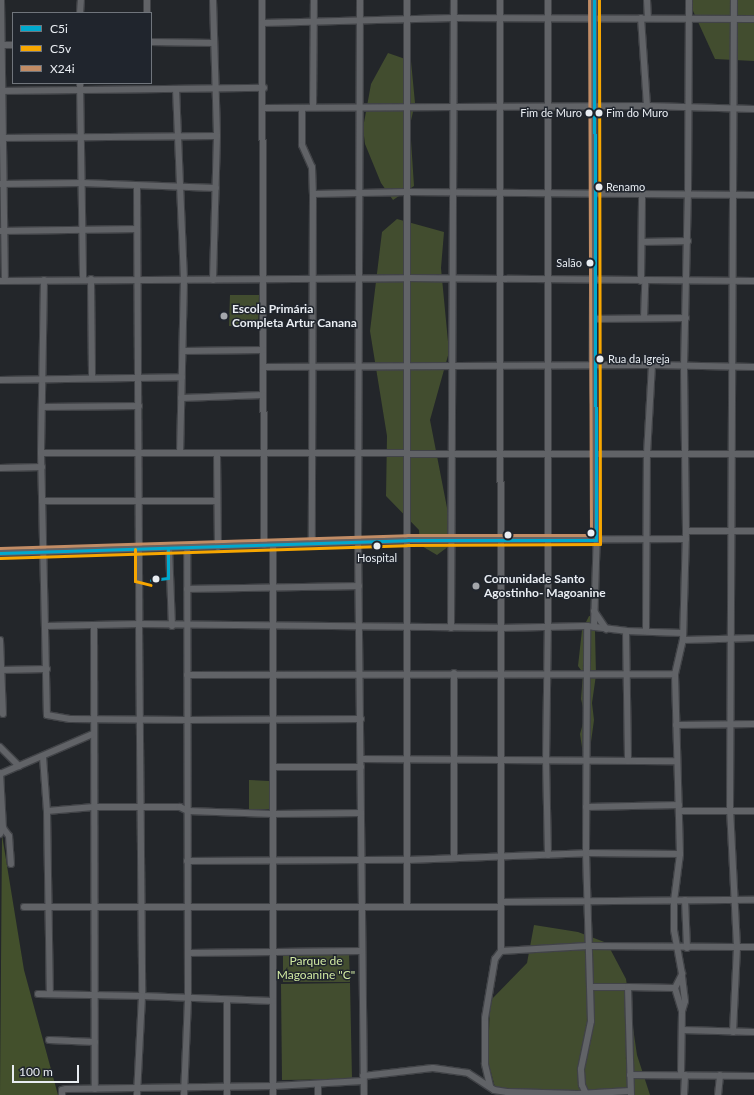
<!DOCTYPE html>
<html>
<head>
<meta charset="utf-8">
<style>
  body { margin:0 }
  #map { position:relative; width:754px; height:1095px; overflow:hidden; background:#23262a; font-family:Lato,sans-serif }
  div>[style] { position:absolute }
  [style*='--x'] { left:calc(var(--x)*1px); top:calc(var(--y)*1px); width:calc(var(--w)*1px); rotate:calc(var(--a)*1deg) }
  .green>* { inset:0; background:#424d2f }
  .forest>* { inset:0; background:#43502c }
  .roads { filter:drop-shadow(1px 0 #414347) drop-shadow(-1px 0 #414347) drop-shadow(0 1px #414347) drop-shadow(0 -1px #414347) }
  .minor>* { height:6px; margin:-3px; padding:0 3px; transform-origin:3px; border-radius:3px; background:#616367 }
  .bus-1>* { height:3px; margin:-1.5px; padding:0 1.5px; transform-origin:1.5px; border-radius:1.5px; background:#00a9ce }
  .bus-2>* { height:3px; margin:-1.5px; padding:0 1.5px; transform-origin:1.5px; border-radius:1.5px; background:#f7a600 }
  .bus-3>* { height:3px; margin:-1.5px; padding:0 1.5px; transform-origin:1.5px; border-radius:1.5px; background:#c18c65 }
  .dots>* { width:11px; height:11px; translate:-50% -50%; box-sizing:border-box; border:2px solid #20252d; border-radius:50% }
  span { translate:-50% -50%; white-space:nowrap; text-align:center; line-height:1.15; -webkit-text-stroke:3px #20252d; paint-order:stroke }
  .bus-label { font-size:11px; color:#e9edf2 }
  .right { translate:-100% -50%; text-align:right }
  .left { translate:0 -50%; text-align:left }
  .poi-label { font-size:12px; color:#e9edf2; font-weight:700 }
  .park-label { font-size:12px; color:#d0e8a1 }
  .legend { position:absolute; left:12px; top:12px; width:140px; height:72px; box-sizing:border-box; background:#20252d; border:1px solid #70757c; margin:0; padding:5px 7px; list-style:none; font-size:12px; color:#e9edf2 }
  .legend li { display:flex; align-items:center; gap:8px; height:20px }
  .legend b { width:20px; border:1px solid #70757c }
  .scale { position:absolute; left:12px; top:1065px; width:67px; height:18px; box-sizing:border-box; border:2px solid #e9edf2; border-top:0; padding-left:5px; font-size:12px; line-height:14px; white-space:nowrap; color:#e9edf2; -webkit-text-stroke:3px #20252d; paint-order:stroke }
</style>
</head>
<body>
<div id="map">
  <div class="green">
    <i style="clip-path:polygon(688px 0,754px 0,754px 61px,715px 59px)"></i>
    <i style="clip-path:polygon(388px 53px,411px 61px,415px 103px,410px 125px,414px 186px,393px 200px,381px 183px,365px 144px,363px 128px,371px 84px)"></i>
    <i style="clip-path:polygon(397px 219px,444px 232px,441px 268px,449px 352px,430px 420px,449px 518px,449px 546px,437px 555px,420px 545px,419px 530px,386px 496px,387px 436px,370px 331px,382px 232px)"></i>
    <i style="clip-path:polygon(230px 295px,259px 295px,258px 327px,229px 326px)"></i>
    <i style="clip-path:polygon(589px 616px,602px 617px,604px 626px,595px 631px,596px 675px,592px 703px,594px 720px,589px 757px,584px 761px,580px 734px,585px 716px,581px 699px,583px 673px,578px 666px,582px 630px)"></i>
    <i style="clip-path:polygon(249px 780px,269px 781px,269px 809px,249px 809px)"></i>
    <i style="clip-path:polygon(534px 925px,578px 932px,607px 943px,626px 979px,637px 1055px,650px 1095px,497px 1095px,488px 1061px,490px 1001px,527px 963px)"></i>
    <i style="clip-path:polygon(283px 954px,349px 954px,350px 982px,283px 982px)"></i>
    <i style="clip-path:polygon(350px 983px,352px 1079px,282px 1080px,281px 984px)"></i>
  </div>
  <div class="forest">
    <i style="clip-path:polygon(2px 835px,24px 970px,58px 1095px,0 1095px)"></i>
  </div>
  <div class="roads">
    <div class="minor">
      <i style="--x:1;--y:0;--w:281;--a:89.2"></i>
      <i style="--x:147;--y:0;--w:13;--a:90"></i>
      <i style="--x:213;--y:0;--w:136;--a:88.3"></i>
      <i style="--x:217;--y:136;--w:144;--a:91.6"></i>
      <i style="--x:262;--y:0;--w:545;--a:89.79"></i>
      <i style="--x:360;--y:0;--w:541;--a:90.21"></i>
      <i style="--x:358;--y:541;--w:554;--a:89.38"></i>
      <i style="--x:500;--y:0;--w:951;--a:89.94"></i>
      <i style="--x:501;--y:951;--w:87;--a:-3.3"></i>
      <i style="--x:588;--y:946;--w:149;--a:0.4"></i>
      <i style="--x:737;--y:947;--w:136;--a:-92.9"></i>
      <i style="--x:730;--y:811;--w:811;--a:-89.72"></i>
      <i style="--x:594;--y:0;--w:361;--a:90.2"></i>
      <i style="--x:593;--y:361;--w:170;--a:88.7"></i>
      <i style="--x:597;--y:531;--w:96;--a:91.8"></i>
      <i style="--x:647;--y:0;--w:18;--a:87"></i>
      <i style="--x:80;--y:13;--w:13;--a:-86"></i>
      <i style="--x:641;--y:18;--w:88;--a:86.1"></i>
      <i style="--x:262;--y:23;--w:192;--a:-1.5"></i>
      <i style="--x:454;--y:18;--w:300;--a:0.2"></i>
      <i style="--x:151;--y:42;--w:63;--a:0.9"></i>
      <i style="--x:0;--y:45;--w:13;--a:0"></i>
      <i style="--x:80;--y:83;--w:196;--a:89.1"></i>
      <i style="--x:176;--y:89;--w:190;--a:87.6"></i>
      <i style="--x:184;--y:279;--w:174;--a:91.3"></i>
      <i style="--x:0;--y:91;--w:264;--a:-0.7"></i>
      <i style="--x:313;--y:107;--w:107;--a:-89.5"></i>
      <i style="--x:264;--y:108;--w:383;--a:-0.3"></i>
      <i style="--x:647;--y:106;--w:107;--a:1.6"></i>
      <i style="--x:302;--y:108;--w:37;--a:90"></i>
      <i style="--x:302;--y:145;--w:24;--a:66"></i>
      <i style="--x:312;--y:167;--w:27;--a:88"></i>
      <i style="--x:313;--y:194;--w:349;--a:90.2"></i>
      <i style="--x:0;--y:138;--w:217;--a:-0.5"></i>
      <i style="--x:0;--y:184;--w:82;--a:-0.7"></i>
      <i style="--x:82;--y:183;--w:134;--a:2.1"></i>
      <i style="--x:137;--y:186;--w:438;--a:89.7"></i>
      <i style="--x:139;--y:624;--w:361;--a:0.6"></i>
      <i style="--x:500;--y:628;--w:87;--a:-1.3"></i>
      <i style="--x:587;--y:626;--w:39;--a:7"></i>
      <i style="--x:626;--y:631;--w:57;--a:2"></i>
      <i style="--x:313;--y:194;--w:94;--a:-1.2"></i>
      <i style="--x:407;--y:192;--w:347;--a:0.5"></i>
      <i style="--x:0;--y:231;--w:136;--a:-0.8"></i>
      <i style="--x:642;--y:242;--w:46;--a:-1.2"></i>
      <i style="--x:91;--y:279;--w:99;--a:89.4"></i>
      <i style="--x:44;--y:280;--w:173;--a:91"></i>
      <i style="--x:41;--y:453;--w:262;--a:88.7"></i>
      <i style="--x:47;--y:715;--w:23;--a:10"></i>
      <i style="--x:70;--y:719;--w:117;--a:0.5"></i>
      <i style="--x:187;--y:720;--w:174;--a:-0.3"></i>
      <i style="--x:0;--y:281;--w:406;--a:-0.4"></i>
      <i style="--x:406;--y:278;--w:348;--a:0.5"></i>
      <i style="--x:641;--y:281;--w:88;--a:-89.3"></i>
      <i style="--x:644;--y:318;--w:37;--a:-88"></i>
      <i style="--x:593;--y:319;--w:93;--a:-0.6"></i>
      <i style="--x:183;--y:351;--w:80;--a:-0.7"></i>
      <i style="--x:263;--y:367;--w:389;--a:-0.3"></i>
      <i style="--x:652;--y:365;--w:102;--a:1.1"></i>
      <i style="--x:0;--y:380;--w:182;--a:-0.9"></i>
      <i style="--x:181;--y:398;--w:82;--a:-2.1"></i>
      <i style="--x:42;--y:407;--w:97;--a:-0.6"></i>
      <i style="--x:41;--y:453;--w:713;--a:0.08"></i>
      <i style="--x:217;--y:454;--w:93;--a:89.4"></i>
      <i style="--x:0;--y:468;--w:42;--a:-1.4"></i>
      <i style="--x:42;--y:501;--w:175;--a:0"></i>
      <i style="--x:686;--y:531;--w:68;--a:0"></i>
      <i style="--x:273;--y:545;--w:550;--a:90"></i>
      <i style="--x:169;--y:548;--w:78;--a:87.8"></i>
      <i style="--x:0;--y:553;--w:407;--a:-1.8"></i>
      <i style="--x:407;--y:540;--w:279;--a:-0.2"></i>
      <i style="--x:187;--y:589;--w:172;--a:-1"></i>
      <i style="--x:594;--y:611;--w:22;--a:56"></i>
      <i style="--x:94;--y:625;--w:464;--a:89.9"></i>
      <i style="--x:46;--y:626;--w:93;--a:-1.2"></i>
      <i style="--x:139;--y:624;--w:372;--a:89.5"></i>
      <i style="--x:142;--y:996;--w:131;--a:2.2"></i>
      <i style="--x:451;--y:628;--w:628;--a:-89.73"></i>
      <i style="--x:626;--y:631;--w:130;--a:89.1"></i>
      <i style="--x:646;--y:631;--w:177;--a:-89.7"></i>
      <i style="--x:647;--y:454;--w:89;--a:-86.8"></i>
      <i style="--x:0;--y:640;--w:74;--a:87.7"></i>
      <i style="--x:683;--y:640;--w:71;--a:-1.6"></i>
      <i style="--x:0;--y:670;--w:47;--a:-1.2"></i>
      <i style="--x:454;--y:673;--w:185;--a:90"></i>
      <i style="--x:187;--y:675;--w:488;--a:-0.1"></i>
      <i style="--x:676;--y:725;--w:78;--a:-0.7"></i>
      <i style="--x:0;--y:747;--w:27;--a:45"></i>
      <i style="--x:43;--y:757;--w:54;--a:85.8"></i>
      <i style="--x:47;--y:811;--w:183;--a:89.1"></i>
      <i style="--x:361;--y:759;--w:315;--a:0.4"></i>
      <i style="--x:273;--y:767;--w:88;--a:0"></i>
      <i style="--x:0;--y:774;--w:101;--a:-23.3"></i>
      <i style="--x:586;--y:807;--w:93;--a:-1.2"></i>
      <i style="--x:47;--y:811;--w:47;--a:-4.9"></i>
      <i style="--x:94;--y:807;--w:86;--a:0"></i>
      <i style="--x:180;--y:807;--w:9;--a:27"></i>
      <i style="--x:188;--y:811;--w:85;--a:2"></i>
      <i style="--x:273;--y:814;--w:88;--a:-0.7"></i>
      <i style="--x:680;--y:811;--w:74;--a:0"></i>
      <i style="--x:3;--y:828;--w:10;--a:53"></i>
      <i style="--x:9;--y:836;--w:28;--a:86"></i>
      <i style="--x:0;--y:834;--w:7;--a:-63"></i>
      <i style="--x:3;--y:828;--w:55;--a:-93.1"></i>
      <i style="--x:548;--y:855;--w:93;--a:-91.2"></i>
      <i style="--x:546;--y:762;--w:136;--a:-89.2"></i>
      <i style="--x:548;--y:626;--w:626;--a:-90"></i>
      <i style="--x:187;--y:861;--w:220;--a:-0.3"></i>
      <i style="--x:407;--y:860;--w:179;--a:-2.2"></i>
      <i style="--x:586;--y:853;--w:94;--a:0.6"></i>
      <i style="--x:685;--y:900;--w:48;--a:87.6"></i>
      <i style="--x:501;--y:902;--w:253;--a:-0.5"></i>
      <i style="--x:24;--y:907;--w:477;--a:0"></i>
      <i style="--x:407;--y:907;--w:907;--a:-90"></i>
      <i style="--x:188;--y:953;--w:173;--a:-0.7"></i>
      <i style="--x:591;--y:987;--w:37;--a:0"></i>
      <i style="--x:38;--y:994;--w:104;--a:1.1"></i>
      <i style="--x:142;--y:996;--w:99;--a:92.9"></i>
      <i style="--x:227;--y:1000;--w:95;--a:90"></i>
      <i style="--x:682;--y:1011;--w:10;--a:-73"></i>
      <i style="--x:685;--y:1001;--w:26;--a:-97"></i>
      <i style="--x:682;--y:1030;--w:72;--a:1.6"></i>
      <i style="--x:733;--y:1032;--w:85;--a:-87.3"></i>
      <i style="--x:737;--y:947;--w:17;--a:0"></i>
      <i style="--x:49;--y:1040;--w:46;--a:2.5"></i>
      <i style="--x:630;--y:1075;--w:124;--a:0.5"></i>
      <i style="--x:681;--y:1075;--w:64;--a:-89.1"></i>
      <i style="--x:682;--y:1011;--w:24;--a:-107"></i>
      <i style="--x:675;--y:988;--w:16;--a:-63"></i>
      <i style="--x:682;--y:974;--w:45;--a:-100.3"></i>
      <i style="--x:674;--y:930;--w:29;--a:-90"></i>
      <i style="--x:674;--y:901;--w:47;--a:-82.7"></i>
      <i style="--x:680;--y:854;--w:180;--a:-91.6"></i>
      <i style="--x:675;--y:674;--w:35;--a:-77"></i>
      <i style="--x:683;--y:640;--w:109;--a:-88.4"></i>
      <i style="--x:686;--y:531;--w:165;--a:-90.7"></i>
      <i style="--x:684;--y:366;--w:172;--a:-88.7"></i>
      <i style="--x:688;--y:194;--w:194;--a:-89.7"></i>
      <i style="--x:363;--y:1076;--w:70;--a:-6.5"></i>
      <i style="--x:433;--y:1068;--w:35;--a:8"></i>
      <i style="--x:468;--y:1073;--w:31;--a:33"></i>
      <i style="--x:494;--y:1090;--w:13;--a:9"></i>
      <i style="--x:507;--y:1092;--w:71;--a:1.6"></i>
      <i style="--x:578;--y:1094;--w:52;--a:-3.3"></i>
      <i style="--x:318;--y:1084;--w:11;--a:90"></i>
      <i style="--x:490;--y:1086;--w:23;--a:-103"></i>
      <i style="--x:485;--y:1064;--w:46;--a:-90"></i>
      <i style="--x:485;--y:1018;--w:60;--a:-80.4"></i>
      <i style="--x:495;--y:959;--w:10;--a:-53"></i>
      <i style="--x:586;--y:1094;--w:10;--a:-114"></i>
      <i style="--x:582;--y:1085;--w:16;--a:-94"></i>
      <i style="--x:581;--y:1069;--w:49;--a:-78.2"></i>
      <i style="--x:591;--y:1021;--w:168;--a:-91.7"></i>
      <i style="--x:586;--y:853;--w:227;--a:-89.7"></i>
      <i style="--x:62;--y:1095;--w:5;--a:-90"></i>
      <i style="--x:62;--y:1090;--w:4;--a:-14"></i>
      <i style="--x:66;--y:1089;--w:208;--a:-0.8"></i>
      <i style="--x:274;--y:1086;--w:89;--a:-3.2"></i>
      <i style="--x:184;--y:1095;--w:96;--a:-87.6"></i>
      <i style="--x:188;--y:999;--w:451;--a:-90.1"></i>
      <i style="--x:631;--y:1095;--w:108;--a:-91.6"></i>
      <i style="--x:628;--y:987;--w:47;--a:1.2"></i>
      <i style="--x:684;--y:1095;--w:20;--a:-87"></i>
      <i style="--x:718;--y:1095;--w:20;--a:-84"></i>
    </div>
  </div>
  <div class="bus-1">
    <i style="--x:0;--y:553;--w:407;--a:-1.8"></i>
    <i style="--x:407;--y:540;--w:189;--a:0"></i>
    <i style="--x:596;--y:540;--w:540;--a:-90.21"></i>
    <i style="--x:151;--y:580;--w:17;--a:-7"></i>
    <i style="--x:168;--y:578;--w:29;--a:-90"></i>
  </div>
  <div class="bus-2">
    <i style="--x:135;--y:549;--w:32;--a:90"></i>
    <i style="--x:135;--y:581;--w:16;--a:14"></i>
    <i style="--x:0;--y:558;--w:407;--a:-1.8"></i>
    <i style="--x:407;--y:545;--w:193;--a:-0.3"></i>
    <i style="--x:600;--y:544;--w:544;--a:-90.11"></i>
  </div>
  <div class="bus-3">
    <i style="--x:0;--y:548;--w:407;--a:-1.8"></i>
    <i style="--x:407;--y:535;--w:184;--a:0"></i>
    <i style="--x:591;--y:535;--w:535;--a:-90.21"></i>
  </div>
  <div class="dots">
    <i style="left:589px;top:113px;background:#e9edf2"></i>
    <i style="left:599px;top:113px;background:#e9edf2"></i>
    <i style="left:599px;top:187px;background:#e9edf2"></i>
    <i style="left:590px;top:263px;background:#e9edf2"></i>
    <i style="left:224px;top:316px;background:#a4a7ac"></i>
    <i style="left:600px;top:359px;background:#e9edf2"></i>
    <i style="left:591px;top:533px;background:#e9edf2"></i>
    <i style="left:508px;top:535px;background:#e9edf2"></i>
    <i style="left:377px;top:546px;background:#e9edf2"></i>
    <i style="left:156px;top:579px;background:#e9edf2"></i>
    <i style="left:476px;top:586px;background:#a4a7ac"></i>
  </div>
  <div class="bus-label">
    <span class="right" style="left:582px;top:113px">Fim de Muro</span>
    <span class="left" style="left:606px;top:113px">Fim do Muro</span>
    <span class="left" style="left:606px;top:187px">Renamo</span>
    <span class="right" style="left:582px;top:263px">Salão</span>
    <span class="left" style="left:608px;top:359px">Rua da Igreja</span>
    <span style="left:377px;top:558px">Hospital</span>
  </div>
  <div class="poi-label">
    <span class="left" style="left:232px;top:316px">Escola Primária<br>Completa Artur Canana</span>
    <span class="left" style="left:484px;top:586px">Comunidade Santo<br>Agostinho- Magoanine</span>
  </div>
  <div class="park-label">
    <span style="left:316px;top:968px">Parque de<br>Magoanine "C"</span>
  </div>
  <ul class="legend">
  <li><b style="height:5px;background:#00a9ce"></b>C5i</li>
  <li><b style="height:5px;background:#f7a600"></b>C5v</li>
  <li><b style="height:5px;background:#c18c65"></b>X24i</li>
  </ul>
  <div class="scale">100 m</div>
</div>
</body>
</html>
